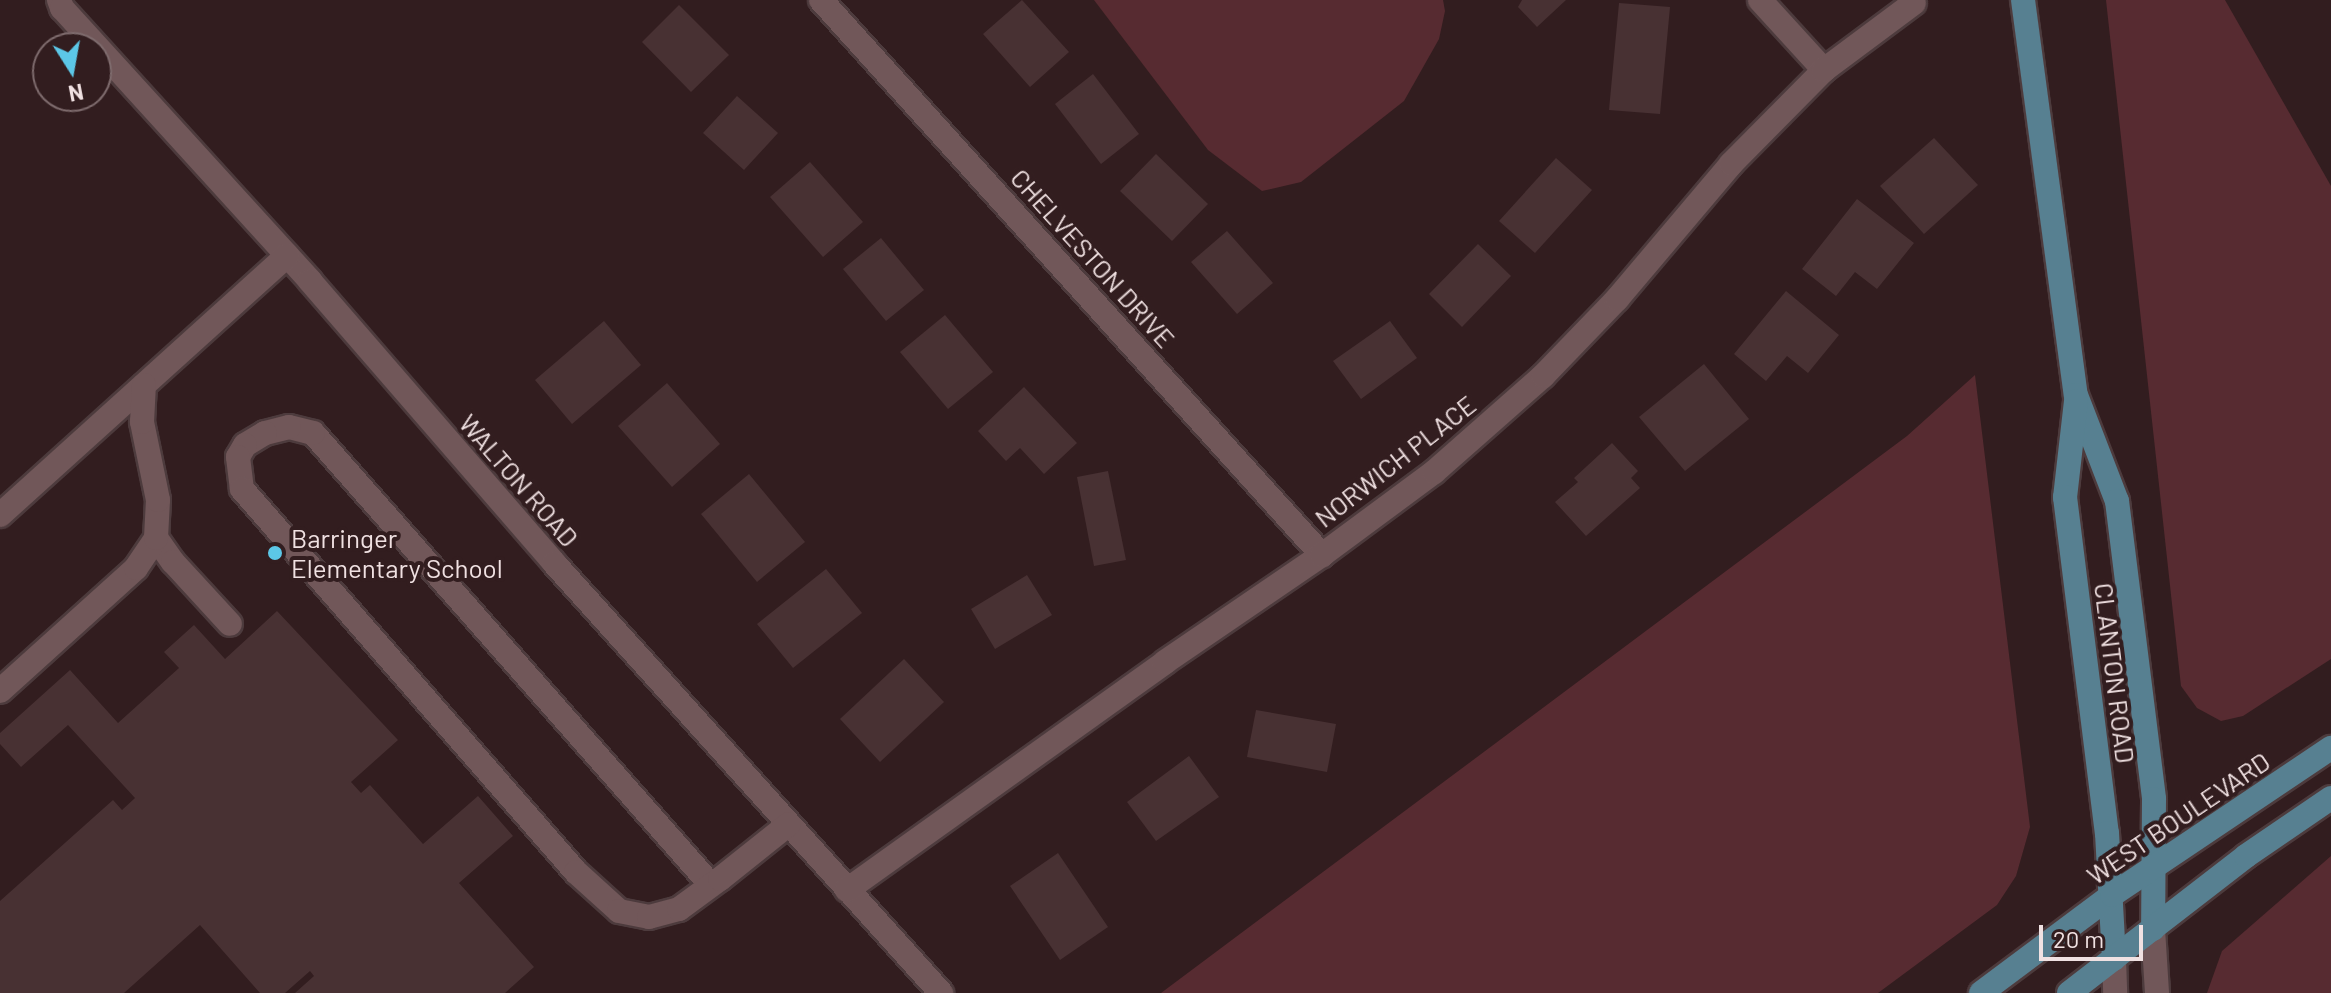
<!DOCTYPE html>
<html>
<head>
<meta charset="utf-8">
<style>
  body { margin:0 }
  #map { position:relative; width:2331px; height:993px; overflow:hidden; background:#321d1f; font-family:Barlow,sans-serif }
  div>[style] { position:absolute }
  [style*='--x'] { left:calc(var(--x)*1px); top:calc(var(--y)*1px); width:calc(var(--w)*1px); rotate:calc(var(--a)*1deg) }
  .green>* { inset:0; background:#572b31 }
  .building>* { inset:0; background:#483133 }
  .roads { filter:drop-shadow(2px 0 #4d3b3d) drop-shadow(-2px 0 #4d3b3d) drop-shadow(0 2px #4d3b3d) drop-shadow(0 -2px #4d3b3d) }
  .minor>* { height:24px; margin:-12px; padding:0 12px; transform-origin:12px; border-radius:12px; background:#715759 }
  .major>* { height:24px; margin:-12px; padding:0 12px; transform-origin:12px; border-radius:12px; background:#578091 }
  .dots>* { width:22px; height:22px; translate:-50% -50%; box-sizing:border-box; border:4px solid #321d1f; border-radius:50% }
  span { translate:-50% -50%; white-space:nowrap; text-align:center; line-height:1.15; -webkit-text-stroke:8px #321d1f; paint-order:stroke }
  .street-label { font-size:26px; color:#f0e1e2 }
  .poi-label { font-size:26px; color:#f0e1e2 }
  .left { translate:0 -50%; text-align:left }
  .north { position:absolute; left:32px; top:32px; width:80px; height:80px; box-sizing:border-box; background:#321d1f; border:2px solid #7e6b6d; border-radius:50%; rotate:169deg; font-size:22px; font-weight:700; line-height:32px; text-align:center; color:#f0e1e2 }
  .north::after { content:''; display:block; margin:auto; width:28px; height:36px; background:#5cc7e7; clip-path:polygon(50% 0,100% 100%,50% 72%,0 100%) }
  .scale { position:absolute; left:2039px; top:925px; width:104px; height:36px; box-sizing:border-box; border:4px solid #f0e1e2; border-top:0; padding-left:10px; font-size:24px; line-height:28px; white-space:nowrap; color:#f0e1e2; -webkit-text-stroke:6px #321d1f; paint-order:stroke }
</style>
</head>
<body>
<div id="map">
  <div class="green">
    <i style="clip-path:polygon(1094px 0,1443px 0,1445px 11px,1439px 39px,1404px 101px,1301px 182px,1262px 191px,1208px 150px)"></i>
    <i style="clip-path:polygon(2106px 0,2225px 0,2331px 186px,2331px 659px,2243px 716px,2221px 721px,2197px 708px,2181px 686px)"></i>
    <i style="clip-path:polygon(1975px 375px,2030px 827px,2016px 876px,1997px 905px,1878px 993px,1161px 993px,1907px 436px)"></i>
    <i style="clip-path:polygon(2331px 856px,2331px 993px,2207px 993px,2222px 951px)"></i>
  </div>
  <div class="building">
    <i style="clip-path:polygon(1022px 0,1069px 52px,1030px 87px,983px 34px)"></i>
    <i style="clip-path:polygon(1522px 0,1566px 0,1537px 27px,1518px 7px)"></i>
    <i style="clip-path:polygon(1619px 3px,1670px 7px,1660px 114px,1609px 110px)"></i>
    <i style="clip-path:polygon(679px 5px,729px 55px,691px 92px,642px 42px)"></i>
    <i style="clip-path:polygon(1093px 74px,1139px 134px,1101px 164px,1055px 104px)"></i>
    <i style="clip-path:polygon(737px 96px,778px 133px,744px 170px,703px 133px)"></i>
    <i style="clip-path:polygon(1934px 138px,1978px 185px,1924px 234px,1880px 186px)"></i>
    <i style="clip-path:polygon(1156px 154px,1208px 204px,1172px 241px,1120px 191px)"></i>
    <i style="clip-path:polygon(1556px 158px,1592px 190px,1535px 253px,1499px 221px)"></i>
    <i style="clip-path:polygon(810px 162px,863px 222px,823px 257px,770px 197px)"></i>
    <i style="clip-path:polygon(1857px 199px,1914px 243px,1877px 289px,1855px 272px,1836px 296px,1802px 269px)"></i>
    <i style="clip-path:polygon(1227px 231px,1273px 283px,1237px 314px,1191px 262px)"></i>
    <i style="clip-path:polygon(881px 238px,924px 290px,886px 321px,843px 269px)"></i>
    <i style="clip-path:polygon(1478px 244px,1511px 276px,1462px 327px,1429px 294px)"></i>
    <i style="clip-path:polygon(1786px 291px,1839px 335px,1808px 373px,1787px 356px,1766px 381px,1734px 354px)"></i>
    <i style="clip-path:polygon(945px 315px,993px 372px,948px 409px,900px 352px)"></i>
    <i style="clip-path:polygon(604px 321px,641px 365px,572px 424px,535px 380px)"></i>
    <i style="clip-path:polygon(1390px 321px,1417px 358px,1361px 399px,1333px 361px)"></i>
    <i style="clip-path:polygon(1704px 364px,1749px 419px,1685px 471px,1639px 417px)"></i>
    <i style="clip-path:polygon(667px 383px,720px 444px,672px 487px,618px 426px)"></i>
    <i style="clip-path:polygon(1024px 387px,1077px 443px,1044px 474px,1020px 448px,1006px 461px,978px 431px)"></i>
    <i style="clip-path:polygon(1612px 443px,1638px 471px,1631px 478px,1640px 488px,1586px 536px,1555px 502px,1578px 482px,1574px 478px)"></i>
    <i style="clip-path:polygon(1108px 471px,1126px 560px,1094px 566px,1077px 477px)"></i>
    <i style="clip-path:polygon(749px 474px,805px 542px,757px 582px,701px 514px)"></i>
    <i style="clip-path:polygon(826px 569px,862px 613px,793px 668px,757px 624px)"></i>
    <i style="clip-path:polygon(1027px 575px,1052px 615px,995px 649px,971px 609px)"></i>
    <i style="clip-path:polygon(277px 611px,398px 740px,351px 782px,361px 793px,370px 785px,423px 844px,478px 796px,513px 836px,459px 883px,534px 967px,505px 993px,295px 993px,314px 976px,310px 971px,285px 993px,260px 993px,200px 925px,124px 993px,0 993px,0 901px,113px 800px,122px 810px,135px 798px,68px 725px,21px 767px,0 744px,0 733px,70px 670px,118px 723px,179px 668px,164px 652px,194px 625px,225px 659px)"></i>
    <i style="clip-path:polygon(904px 659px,944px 702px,880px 762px,840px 719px)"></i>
    <i style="clip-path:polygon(1256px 710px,1336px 724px,1327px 772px,1247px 757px)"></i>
    <i style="clip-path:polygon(1189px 756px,1219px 797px,1156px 841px,1127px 802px)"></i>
    <i style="clip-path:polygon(1058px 853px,1108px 927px,1060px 960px,1010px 886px)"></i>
  </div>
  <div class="roads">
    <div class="minor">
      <i style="--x:59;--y:0;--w:9;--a:69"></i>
      <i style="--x:62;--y:8;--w:369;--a:47.7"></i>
      <i style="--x:310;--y:281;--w:373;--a:49.1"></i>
      <i style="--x:554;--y:563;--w:579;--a:48.01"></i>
      <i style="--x:821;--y:0;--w:748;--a:47.93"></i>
      <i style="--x:1760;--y:0;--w:95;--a:47.6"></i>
      <i style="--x:0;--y:515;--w:387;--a:-42.1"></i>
      <i style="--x:156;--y:538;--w:29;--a:55"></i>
      <i style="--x:173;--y:562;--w:84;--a:47.4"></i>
      <i style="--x:0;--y:691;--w:183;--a:-42.1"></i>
      <i style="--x:136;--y:568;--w:36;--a:-56"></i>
      <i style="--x:156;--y:538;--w:38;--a:-87"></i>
      <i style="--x:158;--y:500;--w:80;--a:-101.6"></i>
      <i style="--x:142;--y:422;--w:37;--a:-87"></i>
      <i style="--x:711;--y:885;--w:602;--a:-131.36"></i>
      <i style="--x:313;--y:433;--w:25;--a:-166"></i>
      <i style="--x:289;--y:427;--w:25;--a:166"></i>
      <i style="--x:265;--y:433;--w:23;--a:149"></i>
      <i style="--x:245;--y:445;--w:14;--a:120"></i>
      <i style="--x:238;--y:457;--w:32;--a:83"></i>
      <i style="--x:242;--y:489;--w:508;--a:48.91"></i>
      <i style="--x:576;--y:872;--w:58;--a:42.2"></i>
      <i style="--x:619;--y:911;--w:31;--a:11"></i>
      <i style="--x:649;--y:917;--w:31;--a:-15"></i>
      <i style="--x:679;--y:909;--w:51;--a:-36.2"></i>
      <i style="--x:720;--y:879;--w:88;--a:-38.6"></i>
      <i style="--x:847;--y:890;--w:391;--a:-35.6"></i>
      <i style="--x:1165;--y:662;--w:190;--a:-34.3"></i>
      <i style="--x:1322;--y:555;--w:139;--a:-36.5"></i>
      <i style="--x:1434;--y:472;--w:145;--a:-41.4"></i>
      <i style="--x:1543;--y:376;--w:107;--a:-46.1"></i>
      <i style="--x:1617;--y:299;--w:177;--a:-49.8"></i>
      <i style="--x:1731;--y:164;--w:132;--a:-45.3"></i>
      <i style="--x:1824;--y:70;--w:112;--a:-36.7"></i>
      <i style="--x:2153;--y:929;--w:64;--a:86.4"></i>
      <i style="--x:2114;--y:959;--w:34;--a:88"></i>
    </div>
    <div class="major">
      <i style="--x:2023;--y:0;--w:399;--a:82.4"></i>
      <i style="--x:2076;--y:395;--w:114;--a:68.9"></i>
      <i style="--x:2117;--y:501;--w:300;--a:82.9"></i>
      <i style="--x:2154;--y:799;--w:130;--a:90.4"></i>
      <i style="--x:2076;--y:401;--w:97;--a:96.5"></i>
      <i style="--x:2065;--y:497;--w:339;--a:82.9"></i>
      <i style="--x:2107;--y:833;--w:126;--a:86.8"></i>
      <i style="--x:1981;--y:993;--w:164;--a:-36.8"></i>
      <i style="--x:2112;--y:895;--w:264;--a:-33.9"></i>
      <i style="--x:2069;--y:993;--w:224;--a:-37.7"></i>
      <i style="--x:2246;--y:856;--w:103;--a:-34.3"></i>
    </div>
  </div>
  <div class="dots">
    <i style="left:275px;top:553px;background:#5cc7e7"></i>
  </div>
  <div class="street-label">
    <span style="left:1093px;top:258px;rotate:48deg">CHELVESTON DRIVE</span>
    <span style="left:1395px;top:461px;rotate:-38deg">NORWICH PLACE</span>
    <span style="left:519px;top:480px;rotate:49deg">WALTON ROAD</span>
    <span style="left:2115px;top:673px;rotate:83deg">CLANTON ROAD</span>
    <span style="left:2178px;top:818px;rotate:-34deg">WEST BOULEVARD</span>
  </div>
  <div class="poi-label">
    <span class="left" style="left:291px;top:553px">Barringer<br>Elementary School</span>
  </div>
  <div class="north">N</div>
  <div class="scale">20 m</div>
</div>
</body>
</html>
